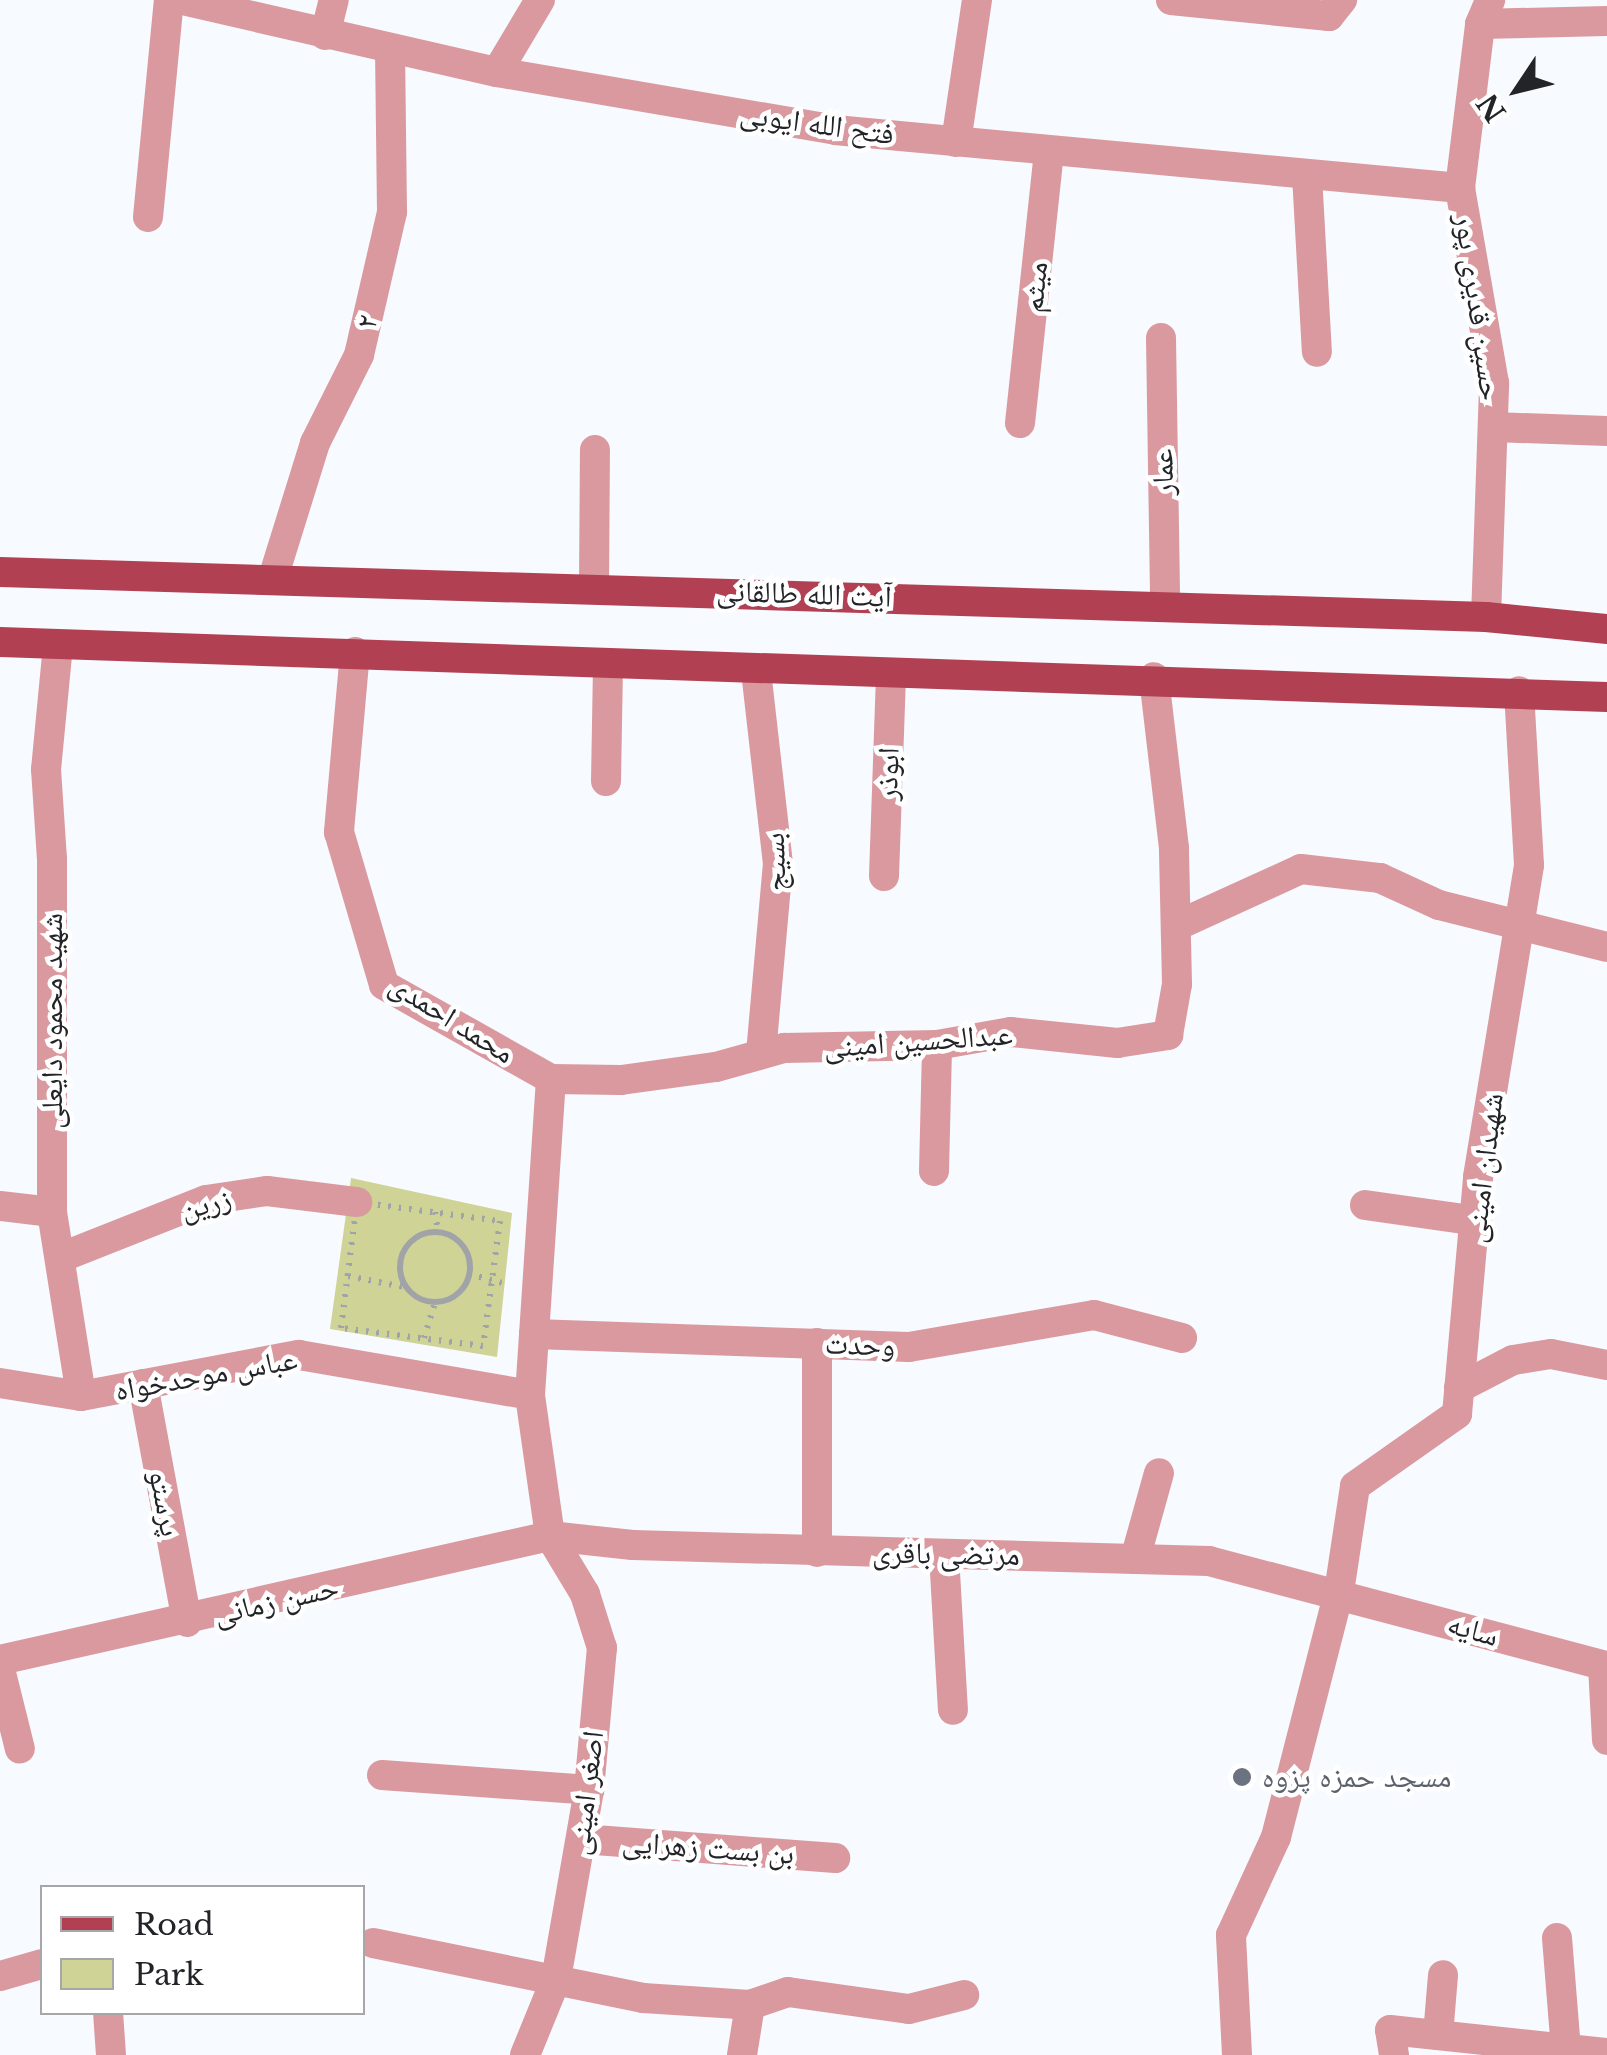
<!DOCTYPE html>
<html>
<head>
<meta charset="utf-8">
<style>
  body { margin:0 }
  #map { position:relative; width:1607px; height:2055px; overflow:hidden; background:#f7faff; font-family:"Libre Baskerville","Noto Naskh Arabic",serif }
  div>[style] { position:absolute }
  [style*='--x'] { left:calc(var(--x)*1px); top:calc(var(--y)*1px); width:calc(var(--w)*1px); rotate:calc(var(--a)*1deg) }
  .green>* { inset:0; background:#cfd396 }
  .path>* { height:6px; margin-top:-3px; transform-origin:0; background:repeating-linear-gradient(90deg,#a0a3a7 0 2.5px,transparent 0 10.5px) }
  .path>.ring { margin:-3px; padding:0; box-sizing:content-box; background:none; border:6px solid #a0a3a7; border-radius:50% }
  .minor>* { height:30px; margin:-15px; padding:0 15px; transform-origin:15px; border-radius:15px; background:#d9999e }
  .major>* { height:30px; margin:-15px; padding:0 15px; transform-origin:15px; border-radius:15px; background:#b14053 }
  .dots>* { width:28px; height:28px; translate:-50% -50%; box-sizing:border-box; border:5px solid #fff; border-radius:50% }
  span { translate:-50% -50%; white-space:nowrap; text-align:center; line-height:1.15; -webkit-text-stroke:9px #fff; paint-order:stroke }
  .street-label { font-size:30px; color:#222427 }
  .worship-label { font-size:30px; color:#5b616d }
  .left { translate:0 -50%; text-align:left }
  .legend { position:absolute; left:40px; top:1885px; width:325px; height:130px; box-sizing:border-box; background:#fff; border:2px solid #a7a7a9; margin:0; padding:12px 18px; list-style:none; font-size:30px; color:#222427 }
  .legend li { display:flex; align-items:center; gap:20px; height:50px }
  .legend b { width:50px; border:2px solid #a7a7a9 }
  .north { position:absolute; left:1467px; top:40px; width:100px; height:100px; -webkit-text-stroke:8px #fff; paint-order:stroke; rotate:235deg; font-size:28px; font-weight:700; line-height:40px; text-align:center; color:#222427 }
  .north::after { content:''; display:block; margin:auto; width:35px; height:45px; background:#222427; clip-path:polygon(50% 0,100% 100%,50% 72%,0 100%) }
</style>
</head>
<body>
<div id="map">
  <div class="green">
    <i style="clip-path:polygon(351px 1178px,512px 1213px,497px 1357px,330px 1329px)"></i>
  </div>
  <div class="path">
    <i style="--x:357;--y:1202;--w:144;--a:7.6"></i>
    <i style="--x:500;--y:1221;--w:126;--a:97.7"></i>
    <i style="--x:483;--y:1346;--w:143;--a:-172.8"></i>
    <i style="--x:341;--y:1328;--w:127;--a:-82.8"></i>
    <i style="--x:435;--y:1212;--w:20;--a:81"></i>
    <i class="ring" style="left:400px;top:1232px;width:64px;height:64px"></i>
    <i style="--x:469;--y:1274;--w:38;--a:15"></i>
    <i style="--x:348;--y:1276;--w:57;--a:11.1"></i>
    <i style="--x:424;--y:1338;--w:38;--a:-73"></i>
  </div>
  <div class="minor">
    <i style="--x:182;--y:0;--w:323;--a:12.9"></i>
    <i style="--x:497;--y:72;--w:343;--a:9.7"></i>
    <i style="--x:835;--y:130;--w:628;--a:5.3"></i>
    <i style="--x:1171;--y:0;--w:159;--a:5.8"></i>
    <i style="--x:1329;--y:16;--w:21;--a:-51"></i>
    <i style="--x:1480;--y:24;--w:127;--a:-1.4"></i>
    <i style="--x:325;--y:35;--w:36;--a:-76"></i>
    <i style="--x:497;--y:72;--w:84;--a:-59.2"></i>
    <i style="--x:956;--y:142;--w:144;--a:-81.6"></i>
    <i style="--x:1307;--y:175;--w:177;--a:86.8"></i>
    <i style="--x:148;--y:217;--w:218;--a:-84.5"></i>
    <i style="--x:1161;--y:338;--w:269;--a:89.1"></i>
    <i style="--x:1020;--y:423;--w:274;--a:-83.9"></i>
    <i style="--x:1493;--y:427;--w:114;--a:2"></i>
    <i style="--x:273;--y:578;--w:141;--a:-72.7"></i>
    <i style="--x:315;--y:443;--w:98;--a:-63.4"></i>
    <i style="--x:359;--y:355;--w:147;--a:-77"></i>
    <i style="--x:392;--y:212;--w:161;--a:-90.7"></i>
    <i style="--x:594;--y:587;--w:137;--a:-89.6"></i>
    <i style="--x:1486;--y:617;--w:234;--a:-88"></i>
    <i style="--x:1494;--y:383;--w:198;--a:-99.9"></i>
    <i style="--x:1460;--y:188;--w:165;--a:-83"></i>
    <i style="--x:1480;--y:24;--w:26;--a:-67"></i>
    <i style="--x:58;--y:645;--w:125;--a:95.5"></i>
    <i style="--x:46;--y:769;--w:90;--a:86.2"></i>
    <i style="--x:52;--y:859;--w:353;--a:90"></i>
    <i style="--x:52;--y:1212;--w:186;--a:81"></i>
    <i style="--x:355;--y:652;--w:181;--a:95.1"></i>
    <i style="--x:339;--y:832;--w:159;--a:73.6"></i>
    <i style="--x:384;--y:985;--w:192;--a:29.4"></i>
    <i style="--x:551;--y:1079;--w:70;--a:0.8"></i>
    <i style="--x:621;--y:1080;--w:96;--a:-7.8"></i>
    <i style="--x:716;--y:1067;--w:71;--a:-15.6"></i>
    <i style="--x:784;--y:1048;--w:153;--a:-1.1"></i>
    <i style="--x:937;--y:1045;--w:75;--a:-10"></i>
    <i style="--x:1011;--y:1032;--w:107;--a:5.9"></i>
    <i style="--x:1117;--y:1043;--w:52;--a:-8.9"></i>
    <i style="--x:1168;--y:1035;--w:52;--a:-80"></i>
    <i style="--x:1177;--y:984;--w:136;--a:-91.3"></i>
    <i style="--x:1174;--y:848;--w:172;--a:-96.7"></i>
    <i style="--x:756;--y:671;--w:193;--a:83.5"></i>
    <i style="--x:778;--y:863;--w:192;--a:95.1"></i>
    <i style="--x:606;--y:781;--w:117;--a:-89"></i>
    <i style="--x:884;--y:876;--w:203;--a:-88"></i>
    <i style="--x:1176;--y:926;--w:137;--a:-24.5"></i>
    <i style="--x:1301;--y:869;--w:80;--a:6.5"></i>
    <i style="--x:1380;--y:878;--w:65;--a:24.6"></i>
    <i style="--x:1439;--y:905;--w:173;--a:14"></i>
    <i style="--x:934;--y:1171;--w:126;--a:-88.6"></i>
    <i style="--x:1365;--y:1205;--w:113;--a:8.1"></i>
    <i style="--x:0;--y:1206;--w:52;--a:6.6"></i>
    <i style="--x:62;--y:1257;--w:155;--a:-21.6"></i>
    <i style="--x:206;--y:1200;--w:62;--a:-8.4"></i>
    <i style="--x:267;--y:1191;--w:91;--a:7"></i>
    <i style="--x:534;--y:1334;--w:375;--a:2"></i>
    <i style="--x:909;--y:1347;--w:188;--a:-9.8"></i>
    <i style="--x:1094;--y:1315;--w:91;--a:14.6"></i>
    <i style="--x:817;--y:1343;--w:209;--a:90"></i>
    <i style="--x:0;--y:1383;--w:82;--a:9.1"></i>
    <i style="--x:81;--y:1396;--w:222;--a:-10.7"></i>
    <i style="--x:299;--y:1355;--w:234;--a:9.8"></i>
    <i style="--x:143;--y:1384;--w:242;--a:79.5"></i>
    <i style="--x:1459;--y:1388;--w:61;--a:-27.4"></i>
    <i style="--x:1513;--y:1360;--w:38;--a:-9"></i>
    <i style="--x:1551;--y:1354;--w:57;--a:11.1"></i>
    <i style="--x:944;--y:1555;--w:155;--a:86.7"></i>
    <i style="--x:1135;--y:1559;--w:89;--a:-74.4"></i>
    <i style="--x:0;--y:1660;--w:564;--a:-12.71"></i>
    <i style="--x:550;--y:1536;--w:83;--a:6.2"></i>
    <i style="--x:633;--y:1545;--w:576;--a:1.59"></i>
    <i style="--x:1209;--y:1561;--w:412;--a:14.8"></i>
    <i style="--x:1603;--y:1666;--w:74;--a:86.9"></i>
    <i style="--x:0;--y:1669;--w:82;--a:76"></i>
    <i style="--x:382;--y:1775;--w:208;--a:4.1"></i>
    <i style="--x:582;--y:1839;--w:254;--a:4.3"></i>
    <i style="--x:1557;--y:1938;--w:111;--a:85.4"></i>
    <i style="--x:373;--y:1943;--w:276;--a:11.5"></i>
    <i style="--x:643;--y:1998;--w:107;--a:3.7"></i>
    <i style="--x:750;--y:2005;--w:40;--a:-18.9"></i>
    <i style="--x:788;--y:1992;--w:122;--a:8"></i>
    <i style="--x:909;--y:2009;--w:57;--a:-14.3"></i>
    <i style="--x:0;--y:1976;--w:44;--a:-15.9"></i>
    <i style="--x:108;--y:2012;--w:43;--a:86"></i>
    <i style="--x:1438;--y:2035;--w:60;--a:-85.2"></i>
    <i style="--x:525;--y:2055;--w:82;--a:-67.8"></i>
    <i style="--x:556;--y:1979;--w:192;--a:-80.1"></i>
    <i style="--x:589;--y:1790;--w:143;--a:-84.8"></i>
    <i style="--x:602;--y:1648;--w:57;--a:-107.5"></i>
    <i style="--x:585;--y:1594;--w:68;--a:-121.1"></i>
    <i style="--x:550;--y:1536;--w:142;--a:-98.1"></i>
    <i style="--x:530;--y:1395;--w:317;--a:-86.2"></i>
    <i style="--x:742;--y:2055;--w:51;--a:-80.9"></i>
    <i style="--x:1237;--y:2055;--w:120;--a:-92.9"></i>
    <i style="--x:1231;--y:1935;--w:108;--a:-65.3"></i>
    <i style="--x:1276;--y:1837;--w:253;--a:-75.6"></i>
    <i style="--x:1339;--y:1592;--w:107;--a:-81.4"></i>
    <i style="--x:1355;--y:1486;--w:125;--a:-35.2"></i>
    <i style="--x:1457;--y:1414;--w:238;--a:-84.9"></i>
    <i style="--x:1478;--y:1177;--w:316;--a:-80.7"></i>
    <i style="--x:1529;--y:865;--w:174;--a:-93.3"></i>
    <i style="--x:1394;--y:2055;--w:25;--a:-99"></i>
    <i style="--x:1390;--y:2030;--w:218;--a:6.1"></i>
  </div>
  <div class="major">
    <i style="--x:0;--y:572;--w:1487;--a:1.73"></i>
    <i style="--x:1486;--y:617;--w:122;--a:5.7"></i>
    <i style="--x:0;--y:642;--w:1608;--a:1.96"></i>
  </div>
  <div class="dots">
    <i style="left:1242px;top:1777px;background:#6b7280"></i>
  </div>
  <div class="street-label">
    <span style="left:817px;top:124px;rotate:8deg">فتح الله ایوبی</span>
    <span style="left:1035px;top:287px;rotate:-84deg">میثم</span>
    <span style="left:1478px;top:307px;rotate:82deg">حسین قدیری پور</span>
    <span style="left:367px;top:322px;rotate:-77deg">۲</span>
    <span style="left:1163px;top:472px;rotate:-91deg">عمار</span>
    <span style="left:804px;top:594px;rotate:2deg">آیت الله طالقانی</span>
    <span style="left:888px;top:774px;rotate:-88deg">ابوذر</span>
    <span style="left:775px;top:862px;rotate:-92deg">بسیج</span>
    <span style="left:452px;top:1019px;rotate:32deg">محمد احمدی</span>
    <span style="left:52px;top:1021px;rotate:-90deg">شهید محمود دایعلی</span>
    <span style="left:918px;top:1041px;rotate:-4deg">عبدالحسین امینی</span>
    <span style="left:1484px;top:1168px;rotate:-83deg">شهیدان امینی</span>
    <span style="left:206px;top:1204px;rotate:-14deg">زرین</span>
    <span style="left:860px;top:1345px;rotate:2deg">وحدت</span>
    <span style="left:206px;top:1375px;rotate:-10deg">عباس موحدخواه</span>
    <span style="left:165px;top:1503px;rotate:79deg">پرستو</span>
    <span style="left:946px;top:1554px;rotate:1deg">مرتضی باقری</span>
    <span style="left:276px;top:1601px;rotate:-13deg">حسن زمانی</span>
    <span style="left:1473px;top:1630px;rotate:16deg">سایه</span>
    <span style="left:586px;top:1793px;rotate:-83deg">اصغر امینی</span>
    <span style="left:708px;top:1848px;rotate:4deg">بن بست زهرایی</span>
  </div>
  <div class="worship-label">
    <span class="left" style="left:1262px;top:1777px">مسجد حمزه پزوه</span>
  </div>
  <ul class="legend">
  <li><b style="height:12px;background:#b14053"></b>Road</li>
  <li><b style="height:28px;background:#cfd396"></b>Park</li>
  </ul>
  <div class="north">N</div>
</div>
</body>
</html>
